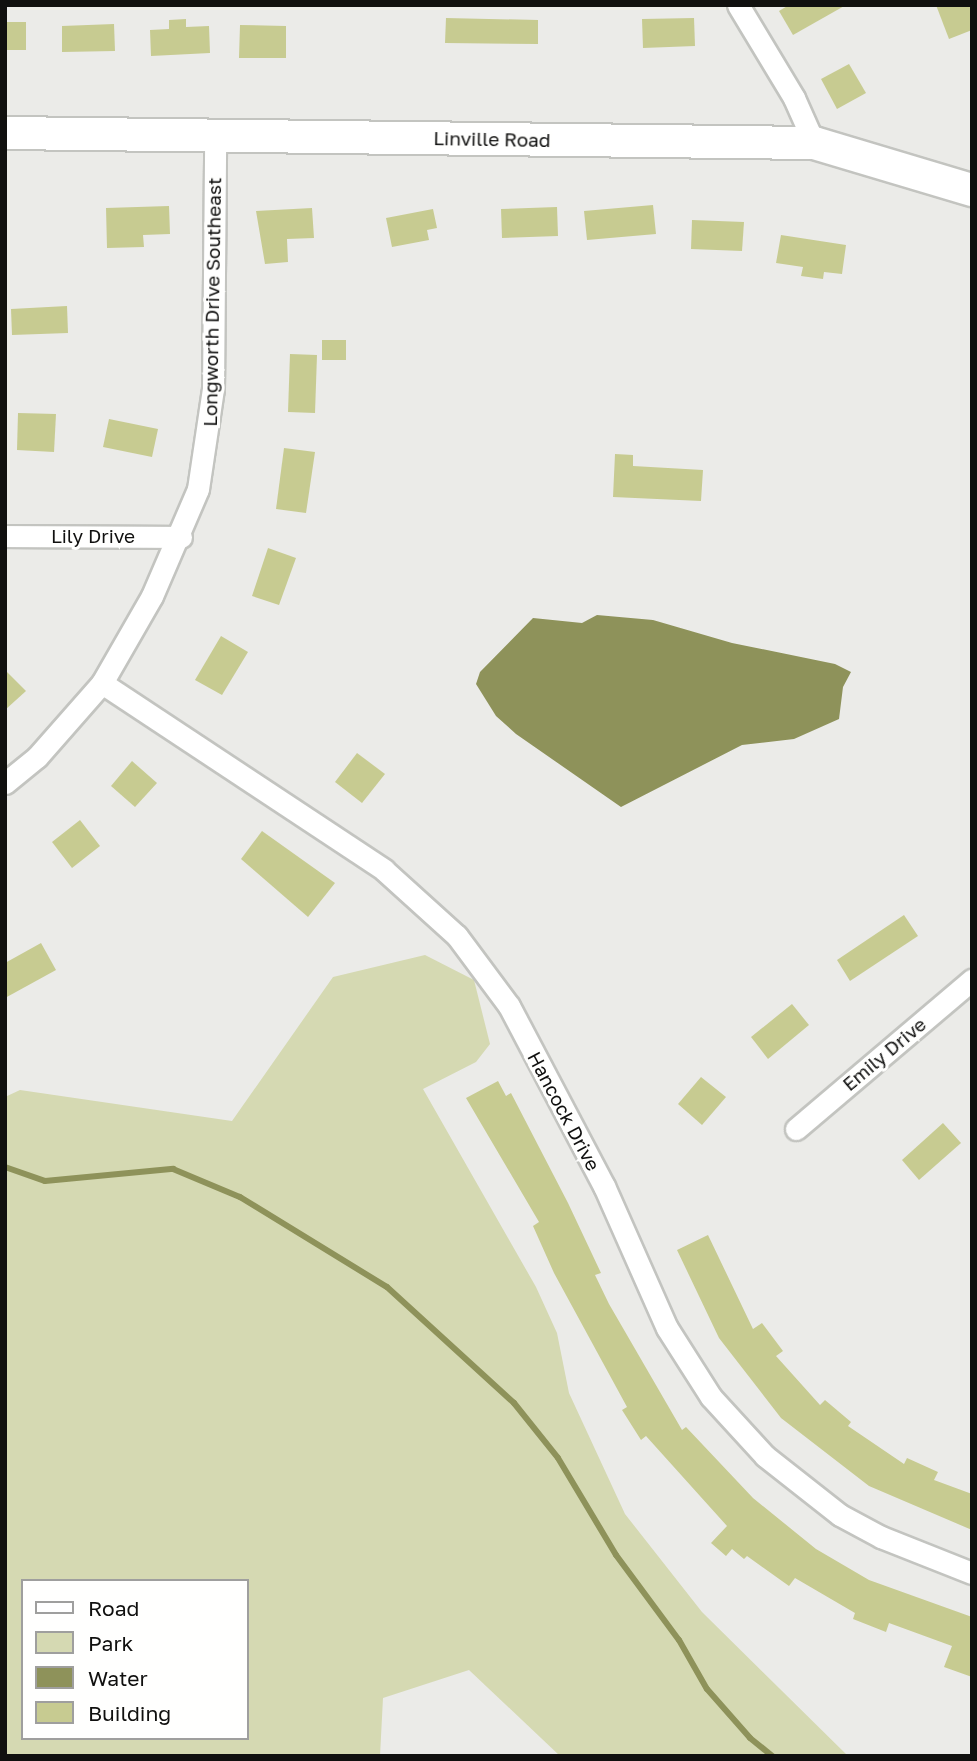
<!DOCTYPE html>
<html>
<head>
<meta charset="utf-8">
<style>
  body { margin:0 }
  #map { position:relative; width:977px; height:1761px; overflow:hidden; background:#ebebe8; font-family:"Golos Text",sans-serif }
  div>[style] { position:absolute }
  [style*='--x'] { left:calc(var(--x)*1px); top:calc(var(--y)*1px); width:calc(var(--w)*1px); rotate:calc(var(--a)*1deg) }
  .green>* { inset:0; background:#d5d9b2 }
  .water>* { inset:0; background:#8e925a }
  .stream>* { height:6px; margin:-3px; padding:0 3px; transform-origin:3px; border-radius:3px; background:#8e925a }
  .building>* { inset:0; background:#c7cb91 }
  .roads { filter:drop-shadow(2px 0 #c3c4c0) drop-shadow(-2px 0 #c3c4c0) drop-shadow(0 2px #c3c4c0) drop-shadow(0 -2px #c3c4c0) }
  .minor>* { height:21px; margin:-10.5px; padding:0 10.5px; transform-origin:10.5px; border-radius:10.5px; background:#fff }
  .secondary>* { height:32px; margin:-16px; padding:0 16px; transform-origin:16px; border-radius:16px; background:#fff }
  span { translate:-50% -50%; white-space:nowrap; text-align:center; line-height:1.15; -webkit-text-stroke:6px #fffffe; paint-order:stroke }
  .street-label { font-size:19px; color:#10100f }
  .frame { position:absolute; inset:0; border:7px solid #10100f; pointer-events:none }
  .legend { position:absolute; left:21px; top:1579px; width:228px; height:161px; box-sizing:border-box; background:#fffffe; border:2px solid #9f9f9e; margin:0; padding:9px 12px; list-style:none; font-size:21px; color:#10100f }
  .legend li { display:flex; align-items:center; gap:14px; height:35px }
  .legend b { width:35px; border:2px solid #9f9f9e }
</style>
</head>
<body>
<div id="map">
  <div class="green">
    <i style="clip-path:polygon(evenodd,425px 955px,474px 980px,490px 1044px,476px 1062px,423px 1089px,536px 1287px,557px 1333px,569px 1393px,625px 1514px,702px 1612px,848px 1756px,560px 1756px,469px 1670px,383px 1698px,380px 1756px,5px 1756px,5px 1097px,20px 1090px,232px 1121px,333px 977px,425px 955px,23px 1581px,247px 1581px,247px 1738px,23px 1738px,23px 1581px)"></i>
  </div>
  <div class="water">
    <i style="clip-path:polygon(597px 615px,653px 620px,732px 643px,835px 664px,851px 672px,843px 687px,839px 719px,794px 739px,742px 745px,621px 807px,516px 734px,496px 716px,476px 684px,480px 672px,533px 618px,582px 623px)"></i>
  </div>
  <div class="stream">
    <i style="--x:5;--y:1167;--w:42;--a:19.3"></i>
    <i style="--x:45;--y:1181;--w:129;--a:-5.4"></i>
    <i style="--x:173;--y:1169;--w:73;--a:22.7"></i>
    <i style="--x:240;--y:1197;--w:172;--a:31.5"></i>
    <i style="--x:387;--y:1287;--w:172;--a:42.4"></i>
    <i style="--x:514;--y:1403;--w:70;--a:51.3"></i>
    <i style="--x:558;--y:1458;--w:113;--a:59.1"></i>
    <i style="--x:616;--y:1555;--w:106;--a:53.5"></i>
    <i style="--x:679;--y:1640;--w:56;--a:60.3"></i>
    <i style="--x:707;--y:1689;--w:65;--a:48.7"></i>
    <i style="--x:750;--y:1738;--w:28;--a:39"></i>
  </div>
  <div class="building">
    <i style="clip-path:polygon(789px 5px,846px 5px,793px 35px,779px 11px)"></i>
    <i style="clip-path:polygon(936px 5px,972px 5px,972px 30px,949px 39px)"></i>
    <i style="clip-path:polygon(446px 18px,538px 20px,538px 44px,445px 43px)"></i>
    <i style="clip-path:polygon(694px 18px,695px 46px,643px 48px,642px 19px)"></i>
    <i style="clip-path:polygon(186px 19px,186px 27px,209px 26px,210px 53px,151px 56px,150px 30px,169px 29px,169px 20px)"></i>
    <i style="clip-path:polygon(5px 22px,26px 22px,26px 50px,5px 50px)"></i>
    <i style="clip-path:polygon(114px 24px,115px 51px,62px 52px,62px 26px)"></i>
    <i style="clip-path:polygon(240px 25px,286px 26px,286px 58px,239px 58px)"></i>
    <i style="clip-path:polygon(849px 64px,866px 93px,837px 109px,821px 79px)"></i>
    <i style="clip-path:polygon(653px 205px,656px 234px,587px 240px,584px 211px)"></i>
    <i style="clip-path:polygon(169px 206px,170px 234px,143px 235px,144px 247px,107px 248px,106px 208px)"></i>
    <i style="clip-path:polygon(557px 207px,558px 236px,502px 238px,501px 209px)"></i>
    <i style="clip-path:polygon(312px 208px,314px 238px,287px 239px,288px 262px,265px 264px,256px 211px)"></i>
    <i style="clip-path:polygon(433px 209px,437px 228px,427px 230px,429px 240px,392px 247px,386px 218px)"></i>
    <i style="clip-path:polygon(692px 220px,744px 222px,742px 251px,691px 249px)"></i>
    <i style="clip-path:polygon(781px 235px,846px 245px,842px 274px,824px 272px,823px 279px,801px 276px,803px 267px,776px 263px)"></i>
    <i style="clip-path:polygon(67px 306px,68px 333px,12px 335px,11px 309px)"></i>
    <i style="clip-path:polygon(322px 340px,346px 340px,346px 360px,322px 360px)"></i>
    <i style="clip-path:polygon(290px 354px,317px 355px,315px 413px,288px 412px)"></i>
    <i style="clip-path:polygon(18px 413px,56px 414px,54px 452px,17px 450px)"></i>
    <i style="clip-path:polygon(109px 419px,158px 429px,152px 457px,103px 447px)"></i>
    <i style="clip-path:polygon(284px 448px,315px 452px,306px 513px,276px 509px)"></i>
    <i style="clip-path:polygon(615px 454px,633px 455px,633px 466px,703px 470px,701px 501px,613px 497px)"></i>
    <i style="clip-path:polygon(268px 548px,296px 558px,279px 605px,252px 596px)"></i>
    <i style="clip-path:polygon(221px 636px,248px 652px,222px 695px,195px 680px)"></i>
    <i style="clip-path:polygon(5px 670px,26px 691px,5px 710px)"></i>
    <i style="clip-path:polygon(357px 753px,385px 774px,362px 803px,335px 782px)"></i>
    <i style="clip-path:polygon(132px 761px,157px 783px,135px 807px,111px 786px)"></i>
    <i style="clip-path:polygon(80px 820px,100px 846px,72px 868px,52px 842px)"></i>
    <i style="clip-path:polygon(262px 831px,335px 883px,308px 917px,241px 859px)"></i>
    <i style="clip-path:polygon(904px 915px,918px 936px,850px 981px,837px 960px)"></i>
    <i style="clip-path:polygon(41px 943px,56px 970px,5px 998px,5px 963px)"></i>
    <i style="clip-path:polygon(792px 1004px,809px 1025px,768px 1059px,751px 1037px)"></i>
    <i style="clip-path:polygon(701px 1077px,726px 1097px,702px 1125px,678px 1104px)"></i>
    <i style="clip-path:polygon(498px 1081px,506px 1096px,511px 1093px,568px 1203px,601px 1273px,595px 1275px,609px 1304px,682px 1430px,686px 1427px,753px 1498px,816px 1549px,869px 1580px,972px 1617px,972px 1677px,944px 1667px,952px 1646px,889px 1623px,886px 1632px,853px 1619px,855px 1613px,795px 1578px,789px 1586px,747px 1556px,744px 1559px,732px 1549px,726px 1556px,711px 1543px,727px 1526px,646px 1436px,641px 1440px,622px 1410px,627px 1407px,554px 1273px,533px 1226px,539px 1222px,466px 1098px)"></i>
    <i style="clip-path:polygon(943px 1123px,961px 1143px,919px 1180px,902px 1160px)"></i>
    <i style="clip-path:polygon(708px 1235px,753px 1329px,762px 1323px,783px 1351px,776px 1356px,820px 1405px,825px 1400px,851px 1422px,848px 1426px,904px 1464px,907px 1458px,938px 1472px,934px 1480px,972px 1494px,972px 1530px,869px 1486px,781px 1418px,719px 1338px,677px 1250px)"></i>
  </div>
  <div class="roads">
    <div class="minor">
      <i style="--x:738;--y:5;--w:109;--a:58.9"></i>
      <i style="--x:794;--y:98;--w:49;--a:66"></i>
      <i style="--x:5;--y:536;--w:176;--a:0.3"></i>
      <i style="--x:102;--y:683;--w:338;--a:33.5"></i>
      <i style="--x:384;--y:870;--w:98;--a:42.1"></i>
      <i style="--x:457;--y:936;--w:87;--a:53.4"></i>
      <i style="--x:509;--y:1006;--w:204;--a:62.2"></i>
      <i style="--x:604;--y:1186;--w:155;--a:66.1"></i>
      <i style="--x:667;--y:1328;--w:82;--a:57.5"></i>
      <i style="--x:711;--y:1397;--w:80;--a:47.5"></i>
      <i style="--x:765;--y:1456;--w:95;--a:38.2"></i>
      <i style="--x:840;--y:1515;--w:47;--a:28.2"></i>
      <i style="--x:881;--y:1537;--w:98;--a:21.6"></i>
      <i style="--x:5;--y:783;--w:41;--a:-39.1"></i>
      <i style="--x:37;--y:757;--w:98;--a:-48.7"></i>
      <i style="--x:102;--y:683;--w:100;--a:-60.1"></i>
      <i style="--x:152;--y:596;--w:116;--a:-66.7"></i>
      <i style="--x:198;--y:489;--w:101;--a:-81.5"></i>
      <i style="--x:213;--y:389;--w:254;--a:-89.5"></i>
      <i style="--x:796;--y:1129;--w:231;--a:-40.3"></i>
    </div>
    <div class="secondary">
      <i style="--x:5;--y:133;--w:809;--a:0.71"></i>
      <i style="--x:814;--y:143;--w:165;--a:16.6"></i>
    </div>
  </div>
  <div class="street-label">
    <span style="left:492px;top:139px;rotate:1deg">Linville Road</span>
    <span style="left:212px;top:302px;rotate:-89deg">Longworth Drive Southeast</span>
    <span style="left:93px;top:536px">Lily Drive</span>
    <span style="left:884px;top:1054px;rotate:-40deg">Emily Drive</span>
    <span style="left:564px;top:1111px;rotate:62deg">Hancock Drive</span>
  </div>
  <div class="frame"></div>
  <ul class="legend">
  <li><b style="height:9px;background:#fff"></b>Road</li>
  <li><b style="height:19px;background:#d5d9b2"></b>Park</li>
  <li><b style="height:19px;background:#8e925a"></b>Water</li>
  <li><b style="height:19px;background:#c7cb91"></b>Building</li>
  </ul>
</div>
</body>
</html>
